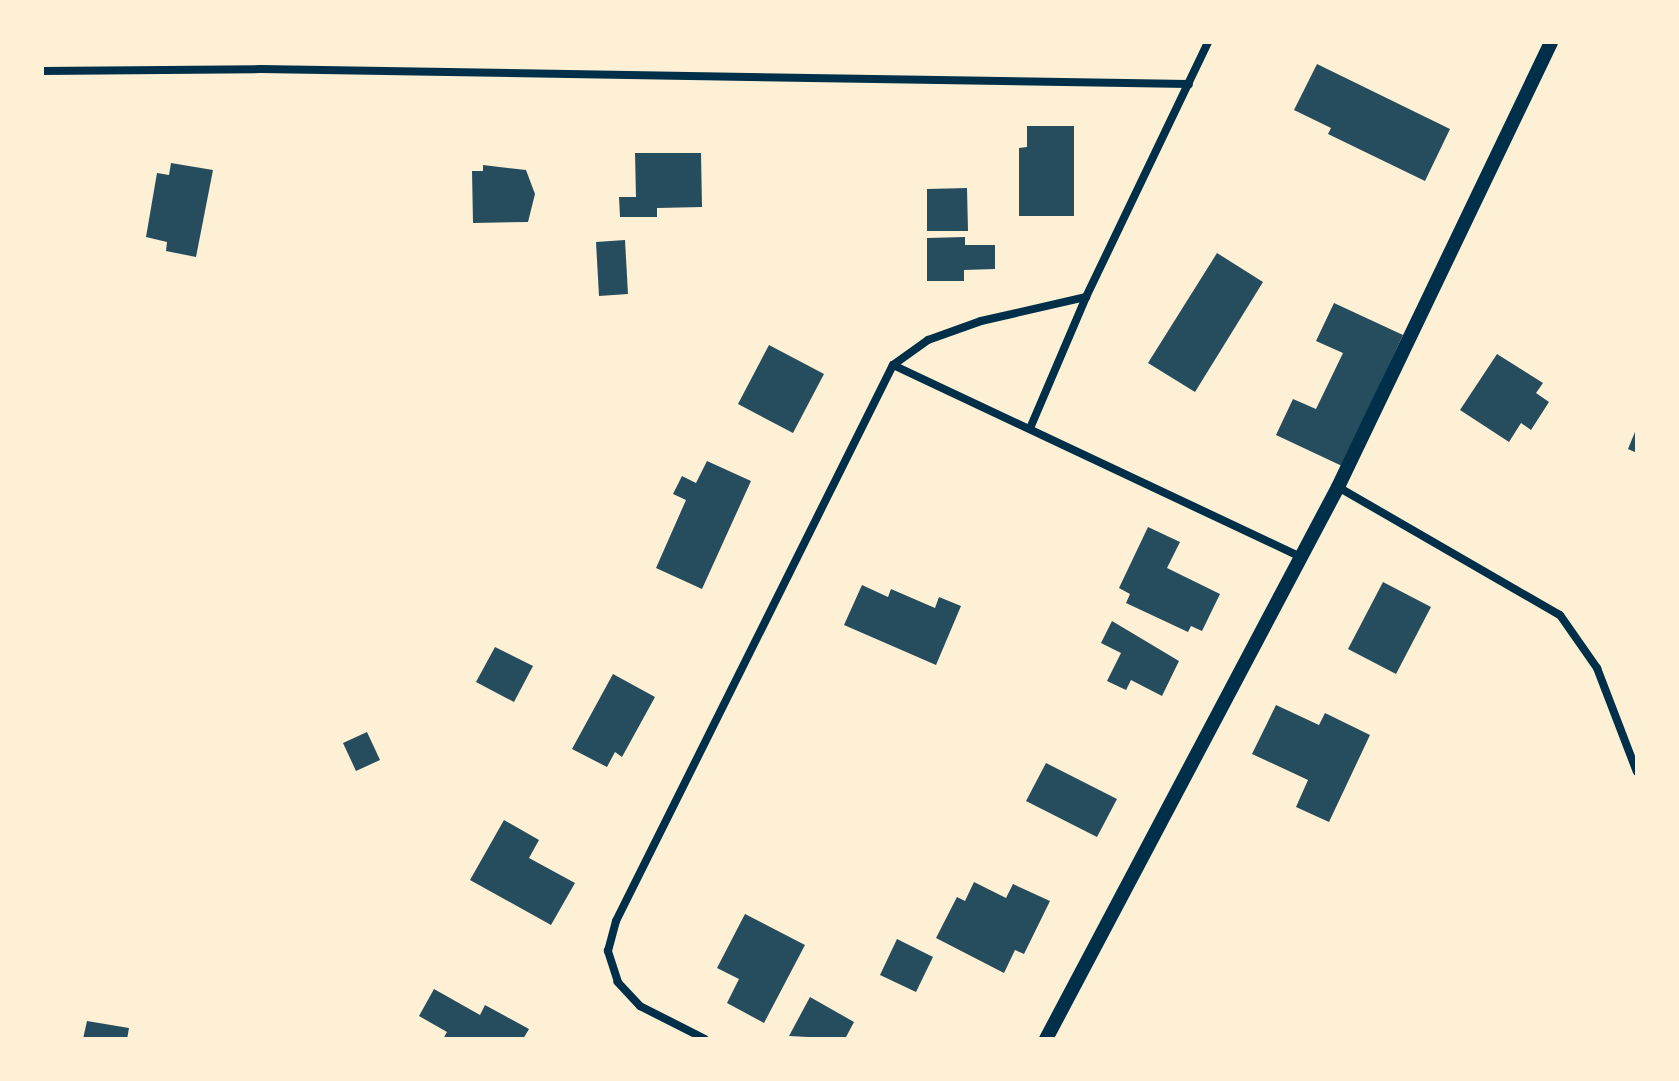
<!DOCTYPE html>
<html>
<head>
<meta charset="utf-8">
<style>
  body { margin:0 }
  #map { position:relative; width:1679px; height:1081px; overflow:hidden; background:#fdf0d5; font-family:"Nunito Sans",sans-serif }
  div>[style] { position:absolute }
  [style*='--x'] { left:calc(var(--x)*1px); top:calc(var(--y)*1px); width:calc(var(--w)*1px); rotate:calc(var(--a)*1deg) }
  .building>* { inset:0; background:#264d5e }
  .minor>* { height:8px; margin:-4px; padding:0 4px; transform-origin:4px; border-radius:4px; background:#003049 }
  .tertiary>* { height:14px; margin:-7px; padding:0 7px; transform-origin:7px; border-radius:7px; background:#003049 }
  span { translate:-50% -50%; white-space:nowrap; text-align:center; line-height:1.15; -webkit-text-stroke:8px #fdf0d5; paint-order:stroke }
  .frame { position:absolute; inset:0; border:44px solid #fdf0d5; pointer-events:none }
</style>
</head>
<body>
<div id="map">
  <div class="building">
    <i style="clip-path:polygon(1317px 64px,1450px 129px,1425px 181px,1328px 134px,1331px 128px,1294px 110px)"></i>
    <i style="clip-path:polygon(1027px 126px,1074px 126px,1074px 216px,1019px 216px,1019px 148px,1027px 147px)"></i>
    <i style="clip-path:polygon(635px 153px,701px 153px,702px 207px,657px 208px,657px 217px,620px 217px,619px 197px,636px 197px)"></i>
    <i style="clip-path:polygon(171px 163px,213px 170px,196px 257px,166px 251px,167px 242px,146px 237px,157px 173px,169px 175px)"></i>
    <i style="clip-path:polygon(483px 165px,526px 170px,535px 194px,528px 222px,473px 223px,472px 171px,483px 171px)"></i>
    <i style="clip-path:polygon(967px 188px,968px 231px,927px 231px,927px 189px)"></i>
    <i style="clip-path:polygon(965px 237px,965px 245px,995px 245px,995px 269px,964px 270px,964px 281px,927px 281px,927px 238px)"></i>
    <i style="clip-path:polygon(625px 240px,628px 294px,599px 296px,596px 242px)"></i>
    <i style="clip-path:polygon(1217px 253px,1263px 282px,1195px 392px,1148px 363px)"></i>
    <i style="clip-path:polygon(1334px 303px,1403px 335px,1342px 466px,1276px 435px,1293px 399px,1316px 409px,1343px 353px,1316px 341px)"></i>
    <i style="clip-path:polygon(769px 345px,824px 374px,793px 433px,738px 404px)"></i>
    <i style="clip-path:polygon(1497px 354px,1543px 383px,1536px 393px,1549px 402px,1531px 430px,1521px 423px,1509px 442px,1460px 410px)"></i>
    <i style="clip-path:polygon(1637px 427px,1637px 453px,1628px 449px)"></i>
    <i style="clip-path:polygon(707px 461px,751px 481px,702px 589px,656px 568px,686px 500px,673px 494px,682px 476px,696px 483px)"></i>
    <i style="clip-path:polygon(1148px 527px,1180px 542px,1167px 568px,1220px 594px,1202px 631px,1191px 626px,1188px 632px,1126px 603px,1130px 594px,1119px 588px)"></i>
    <i style="clip-path:polygon(1383px 582px,1431px 607px,1396px 674px,1348px 649px)"></i>
    <i style="clip-path:polygon(862px 585px,888px 597px,891px 589px,935px 608px,939px 597px,961px 606px,936px 665px,844px 625px)"></i>
    <i style="clip-path:polygon(1112px 621px,1179px 661px,1162px 696px,1131px 680px,1126px 690px,1107px 681px,1121px 653px,1101px 643px)"></i>
    <i style="clip-path:polygon(495px 647px,533px 666px,514px 702px,476px 682px)"></i>
    <i style="clip-path:polygon(613px 674px,655px 697px,622px 757px,615px 752px,607px 767px,572px 749px)"></i>
    <i style="clip-path:polygon(1276px 705px,1319px 725px,1325px 713px,1370px 735px,1329px 822px,1296px 807px,1308px 780px,1252px 754px)"></i>
    <i style="clip-path:polygon(367px 732px,380px 760px,356px 771px,343px 743px)"></i>
    <i style="clip-path:polygon(1046px 763px,1117px 799px,1097px 837px,1026px 801px)"></i>
    <i style="clip-path:polygon(504px 820px,539px 840px,529px 858px,575px 883px,551px 925px,470px 880px)"></i>
    <i style="clip-path:polygon(974px 882px,1006px 898px,1013px 884px,1050px 901px,1024px 954px,1015px 950px,1004px 973px,936px 938px,957px 897px,965px 901px)"></i>
    <i style="clip-path:polygon(745px 914px,805px 945px,764px 1023px,727px 1003px,739px 979px,717px 968px)"></i>
    <i style="clip-path:polygon(897px 939px,933px 957px,916px 992px,880px 975px)"></i>
    <i style="clip-path:polygon(434px 989px,480px 1015px,485px 1005px,529px 1029px,523px 1039px,443px 1039px,447px 1032px,419px 1016px)"></i>
    <i style="clip-path:polygon(810px 997px,854px 1022px,845px 1039px,789px 1036px)"></i>
    <i style="clip-path:polygon(87px 1021px,129px 1028px,127px 1039px,83px 1039px)"></i>
  </div>
  <div class="minor">
    <i style="--x:42;--y:71;--w:218;--a:-0.5"></i>
    <i style="--x:260;--y:69;--w:929;--a:0.93"></i>
    <i style="--x:893;--y:365;--w:43;--a:-35.5"></i>
    <i style="--x:928;--y:340;--w:56;--a:-19.7"></i>
    <i style="--x:981;--y:321;--w:108;--a:-12.9"></i>
    <i style="--x:1086;--y:297;--w:283;--a:-64.4"></i>
    <i style="--x:1031;--y:426;--w:140;--a:-66.9"></i>
    <i style="--x:1338;--y:487;--w:256;--a:30"></i>
    <i style="--x:1560;--y:615;--w:65;--a:55.1"></i>
    <i style="--x:1597;--y:668;--w:111;--a:69"></i>
    <i style="--x:705;--y:1039;--w:73;--a:-153.1"></i>
    <i style="--x:640;--y:1006;--w:33;--a:-133"></i>
    <i style="--x:618;--y:982;--w:33;--a:-108"></i>
    <i style="--x:608;--y:951;--w:31;--a:-75"></i>
    <i style="--x:616;--y:921;--w:621;--a:-63.52"></i>
    <i style="--x:893;--y:365;--w:451;--a:25.2"></i>
  </div>
  <div class="tertiary">
    <i style="--x:1046;--y:1039;--w:624;--a:-62.12"></i>
    <i style="--x:1338;--y:487;--w:493;--a:-64.4"></i>
  </div>
  <div class="frame"></div>
</div>
</body>
</html>
